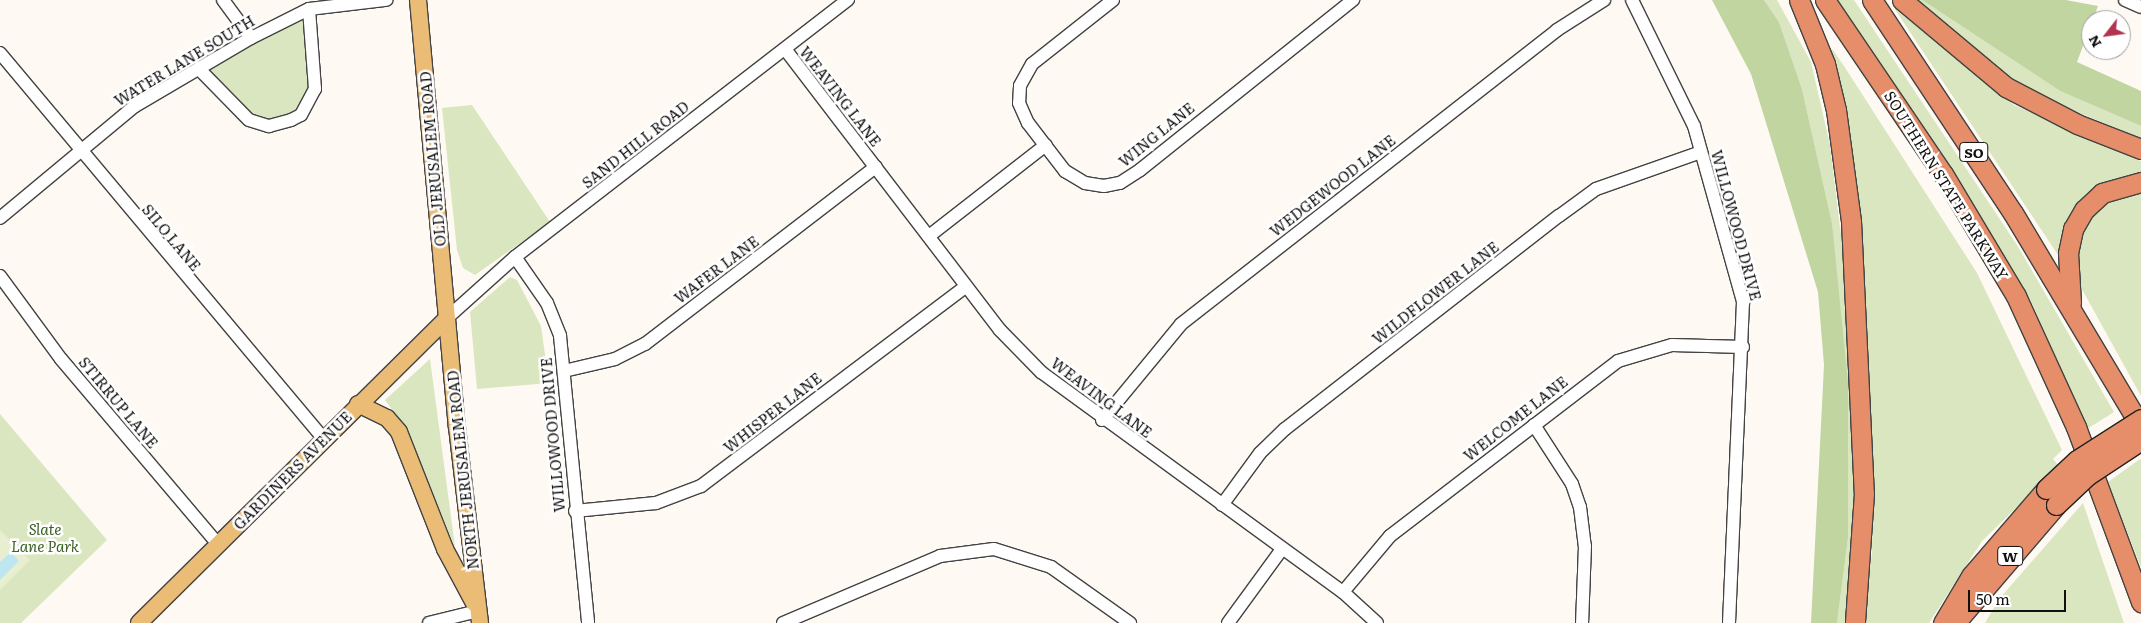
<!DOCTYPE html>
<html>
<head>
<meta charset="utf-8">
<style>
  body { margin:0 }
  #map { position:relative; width:2141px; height:623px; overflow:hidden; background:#fefaf3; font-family:Literata,serif }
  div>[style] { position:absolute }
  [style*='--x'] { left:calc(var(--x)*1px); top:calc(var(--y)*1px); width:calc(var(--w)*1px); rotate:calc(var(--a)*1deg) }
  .green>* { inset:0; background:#dae6bf }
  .forest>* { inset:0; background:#c0d5a0 }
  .pitch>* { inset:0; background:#e8eed0 }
  .water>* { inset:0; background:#bde6f1 }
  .roads { filter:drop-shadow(1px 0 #434343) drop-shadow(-1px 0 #434343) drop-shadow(0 1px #434343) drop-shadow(0 -1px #434343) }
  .minor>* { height:12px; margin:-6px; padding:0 6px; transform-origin:6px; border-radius:6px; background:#fff }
  .major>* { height:16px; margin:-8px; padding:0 8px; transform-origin:8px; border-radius:8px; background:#ebbc76 }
  .highway>* { height:19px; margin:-9.5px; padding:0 9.5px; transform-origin:9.5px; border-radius:9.5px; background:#e68e69 }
  .bridges { filter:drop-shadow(1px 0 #212121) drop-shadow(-1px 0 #212121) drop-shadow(0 1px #212121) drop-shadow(0 -1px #212121) }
  .highway-bridge>* { height:19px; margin:-9.5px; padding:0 9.5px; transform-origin:9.5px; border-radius:9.5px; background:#e68e69 }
  span { translate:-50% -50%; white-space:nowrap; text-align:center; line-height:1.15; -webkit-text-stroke:5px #fff; paint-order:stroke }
  .shield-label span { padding:1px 4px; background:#fff; border:1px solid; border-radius:4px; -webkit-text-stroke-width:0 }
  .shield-label { font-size:14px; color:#101010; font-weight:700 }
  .street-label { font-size:15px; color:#101010 }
  .park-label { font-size:15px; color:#3c6225; font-style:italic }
  .north { position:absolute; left:2081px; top:10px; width:50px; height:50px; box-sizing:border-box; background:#fff; border:1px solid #9f9f9f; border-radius:50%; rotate:240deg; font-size:14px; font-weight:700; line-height:20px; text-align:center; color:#101010 }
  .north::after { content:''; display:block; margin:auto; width:18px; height:22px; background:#b3344e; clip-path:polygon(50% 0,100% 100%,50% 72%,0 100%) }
  .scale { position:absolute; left:1968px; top:590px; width:98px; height:22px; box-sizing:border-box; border:2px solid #101010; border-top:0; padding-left:6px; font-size:15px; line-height:18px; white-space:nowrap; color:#101010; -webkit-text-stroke:4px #fff; paint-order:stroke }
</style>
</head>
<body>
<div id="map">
  <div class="green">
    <i style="clip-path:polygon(1764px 0,1777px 0,1811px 62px,1830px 145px,1847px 285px,1856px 484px,1846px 623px,1837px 623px,1848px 538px,1832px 223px,1802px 89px,1779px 22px)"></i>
    <i style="clip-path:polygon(1835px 0,1854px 0,2017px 245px,2114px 412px,2087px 429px,2031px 301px,1906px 101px)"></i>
    <i style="clip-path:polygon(1912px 0,1922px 0,2060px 91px,2141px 126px,2141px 138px,2042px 98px,1975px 57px)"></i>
    <i style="clip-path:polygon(1894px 8px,2014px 105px,2141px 161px,2141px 175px,2107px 181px,2078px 201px,2063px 226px,2058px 255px)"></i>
    <i style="clip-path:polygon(308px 11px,314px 77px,299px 114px,266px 122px,249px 118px,201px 68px)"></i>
    <i style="clip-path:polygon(1826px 50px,1833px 50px,1844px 66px,1977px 273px,2062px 450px,2053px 459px,2059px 466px,1982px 541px,1929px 623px,1862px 623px,1872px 554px,1873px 470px,1863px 278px)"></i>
    <i style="clip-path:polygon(472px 105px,550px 222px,475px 275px,463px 268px,457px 250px,442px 108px)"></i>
    <i style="clip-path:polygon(2141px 189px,2141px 396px,2074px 275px,2077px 240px,2085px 221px,2106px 198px)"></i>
    <i style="clip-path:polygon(510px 277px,517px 280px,541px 326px,549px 383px,477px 389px,470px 312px)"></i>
    <i style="clip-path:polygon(430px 359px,455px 547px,407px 430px,385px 400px)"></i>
    <i style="clip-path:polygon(0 414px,107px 540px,21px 623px,0 623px)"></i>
    <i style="clip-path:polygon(2140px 459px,2141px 460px,2141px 568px,2108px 482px)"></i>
    <i style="clip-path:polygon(2083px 503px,2124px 623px,1985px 623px,1999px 599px)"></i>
  </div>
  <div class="forest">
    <i style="clip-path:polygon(1712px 0,1764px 0,1779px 22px,1802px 89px,1832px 223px,1848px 383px,1848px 538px,1837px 623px,1811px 623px,1824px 365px,1818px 292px,1751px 74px)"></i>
    <i style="clip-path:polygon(1922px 0,2066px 0,2098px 6px,2077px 62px,2141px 91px,2141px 126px,2060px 91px)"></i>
  </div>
  <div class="pitch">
    <i style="clip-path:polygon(0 530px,30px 560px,0 590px)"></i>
  </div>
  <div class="water">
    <i style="clip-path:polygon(11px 552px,19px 561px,0 580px,0 562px)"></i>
  </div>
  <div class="roads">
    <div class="minor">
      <i style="--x:223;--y:0;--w:47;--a:53.6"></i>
      <i style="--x:1113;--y:0;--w:103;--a:141.7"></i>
      <i style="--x:1032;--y:64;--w:25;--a:119"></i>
      <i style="--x:1020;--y:86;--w:17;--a:93"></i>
      <i style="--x:1019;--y:103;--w:22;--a:66"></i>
      <i style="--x:1028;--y:123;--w:61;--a:52.4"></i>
      <i style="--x:1065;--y:171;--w:23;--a:31"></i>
      <i style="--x:1085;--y:183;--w:19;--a:9"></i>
      <i style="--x:1104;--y:186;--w:16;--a:-11"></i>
      <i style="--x:1120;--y:183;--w:24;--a:-33"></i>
      <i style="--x:1140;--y:170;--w:273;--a:-38.6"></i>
      <i style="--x:1632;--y:0;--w:140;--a:63.8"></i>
      <i style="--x:1694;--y:126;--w:183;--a:74.4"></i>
      <i style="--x:1743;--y:302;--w:321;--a:92.5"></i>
      <i style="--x:2125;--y:0;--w:17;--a:24"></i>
      <i style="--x:785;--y:49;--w:354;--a:52.6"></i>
      <i style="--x:1000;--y:330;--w:59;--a:45.7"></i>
      <i style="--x:1041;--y:372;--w:374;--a:36.1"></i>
      <i style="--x:1343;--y:592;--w:46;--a:42.4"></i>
      <i style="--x:0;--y:53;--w:503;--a:50"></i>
      <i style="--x:199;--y:69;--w:71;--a:45.6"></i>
      <i style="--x:249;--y:120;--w:21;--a:17"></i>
      <i style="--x:269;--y:126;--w:23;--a:-15"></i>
      <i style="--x:291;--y:120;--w:11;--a:-27"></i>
      <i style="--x:301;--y:115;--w:30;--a:-62"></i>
      <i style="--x:315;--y:89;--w:80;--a:-94.3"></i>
      <i style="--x:0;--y:218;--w:175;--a:-39.7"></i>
      <i style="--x:135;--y:106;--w:134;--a:-30.4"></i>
      <i style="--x:251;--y:38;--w:65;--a:-26.6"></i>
      <i style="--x:309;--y:9;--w:78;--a:-6.7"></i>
      <i style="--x:929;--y:236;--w:148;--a:-37.9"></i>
      <i style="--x:515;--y:257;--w:56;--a:55.2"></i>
      <i style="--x:547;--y:303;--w:35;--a:68"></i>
      <i style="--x:560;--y:336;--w:288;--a:84.4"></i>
      <i style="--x:0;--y:276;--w:103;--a:53.7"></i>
      <i style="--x:61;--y:359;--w:243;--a:49.7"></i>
      <i style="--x:447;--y:318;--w:91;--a:-41.9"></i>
      <i style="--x:515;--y:257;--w:421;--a:-37.7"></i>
      <i style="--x:564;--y:371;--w:52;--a:-13.2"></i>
      <i style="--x:615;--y:359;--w:34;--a:-27"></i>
      <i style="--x:645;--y:344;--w:291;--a:-37.5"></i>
      <i style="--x:1102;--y:420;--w:124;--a:-50.5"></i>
      <i style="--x:1181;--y:324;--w:477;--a:-38"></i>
      <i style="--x:1557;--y:30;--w:56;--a:-32.6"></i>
      <i style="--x:1534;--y:425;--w:70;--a:57.2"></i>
      <i style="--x:1572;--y:484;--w:24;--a:71"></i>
      <i style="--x:1580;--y:507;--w:39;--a:83"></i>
      <i style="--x:1585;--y:546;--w:77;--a:92.2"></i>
      <i style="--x:1222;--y:505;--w:64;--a:-53.8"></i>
      <i style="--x:1260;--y:453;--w:35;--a:-44"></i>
      <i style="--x:1285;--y:429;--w:347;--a:-37.9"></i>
      <i style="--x:1559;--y:216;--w:46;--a:-36.1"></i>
      <i style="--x:1596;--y:189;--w:111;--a:-19.4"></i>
      <i style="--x:575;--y:511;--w:81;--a:-5.6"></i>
      <i style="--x:656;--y:503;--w:48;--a:-20.7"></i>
      <i style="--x:701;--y:486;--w:332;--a:-37"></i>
      <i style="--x:1343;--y:592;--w:73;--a:-50"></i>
      <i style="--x:1390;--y:536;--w:287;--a:-37.5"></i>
      <i style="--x:1618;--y:361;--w:56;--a:-16.5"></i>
      <i style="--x:1672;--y:345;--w:71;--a:1.6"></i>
      <i style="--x:429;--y:623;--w:50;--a:-13.8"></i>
      <i style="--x:783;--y:623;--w:171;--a:-23.1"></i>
      <i style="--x:940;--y:556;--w:54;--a:-7.4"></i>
      <i style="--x:994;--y:549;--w:60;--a:17.5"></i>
      <i style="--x:1051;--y:567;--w:97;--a:35.3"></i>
      <i style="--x:1228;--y:623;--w:92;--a:-53.9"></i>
    </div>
    <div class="major">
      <i style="--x:418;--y:0;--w:429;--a:84.8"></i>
      <i style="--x:457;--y:427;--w:197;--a:83.3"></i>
      <i style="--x:358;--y:404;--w:32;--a:26"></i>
      <i style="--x:387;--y:418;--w:18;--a:49"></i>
      <i style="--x:399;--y:432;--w:126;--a:68.5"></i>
      <i style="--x:445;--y:549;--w:61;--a:61.8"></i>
      <i style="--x:139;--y:623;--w:433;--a:-44.7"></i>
    </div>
    <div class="highway">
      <i style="--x:1799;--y:0;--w:69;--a:67.9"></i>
      <i style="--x:1825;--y:64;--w:47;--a:76.6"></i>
      <i style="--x:1836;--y:110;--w:112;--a:82.3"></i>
      <i style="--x:1851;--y:221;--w:272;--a:87.3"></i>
      <i style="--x:1864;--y:493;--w:130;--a:94"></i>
      <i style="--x:1825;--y:0;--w:210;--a:55.9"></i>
      <i style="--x:1943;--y:174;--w:142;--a:59.1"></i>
      <i style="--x:2016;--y:296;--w:144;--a:65.4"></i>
      <i style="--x:2076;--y:427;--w:187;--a:69.6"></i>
      <i style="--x:1872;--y:0;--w:255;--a:56.5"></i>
      <i style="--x:2013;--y:213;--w:249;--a:59.1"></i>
      <i style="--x:1902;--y:0;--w:136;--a:39.9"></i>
      <i style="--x:2006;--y:87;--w:80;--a:27.5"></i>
      <i style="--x:2077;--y:124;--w:69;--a:21.3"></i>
      <i style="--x:2071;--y:303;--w:50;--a:-93.4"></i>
      <i style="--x:2068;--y:253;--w:25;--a:-78"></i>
      <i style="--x:2073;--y:229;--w:22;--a:-60"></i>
      <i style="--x:2084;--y:210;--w:25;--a:-43"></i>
      <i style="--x:2102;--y:193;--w:41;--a:-15.8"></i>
      <i style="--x:1943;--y:623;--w:55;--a:-59.2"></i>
      <i style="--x:1971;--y:576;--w:115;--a:-49.2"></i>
      <i style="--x:1955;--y:623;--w:155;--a:-49.4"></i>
    </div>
  </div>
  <div class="bridges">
    <div class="highway-bridge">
      <i style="--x:2046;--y:489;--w:42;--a:-43.1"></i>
      <i style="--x:2077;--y:460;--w:76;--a:-32.6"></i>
      <i style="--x:2056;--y:505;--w:44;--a:-43.2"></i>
      <i style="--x:2088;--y:475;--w:64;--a:-33.4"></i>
    </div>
  </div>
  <div class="shield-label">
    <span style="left:1974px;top:152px">SO</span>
    <span style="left:2010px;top:556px">W</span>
  </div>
  <div class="street-label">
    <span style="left:184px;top:60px;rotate:-31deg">WATER LANE SOUTH</span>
    <span style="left:841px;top:96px;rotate:52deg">WEAVING LANE</span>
    <span style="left:1156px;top:134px;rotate:-39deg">WING LANE</span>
    <span style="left:635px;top:144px;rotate:-38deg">SAND HILL ROAD</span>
    <span style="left:432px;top:159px;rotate:-95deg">OLD JERUSALEM ROAD</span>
    <span style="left:1332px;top:185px;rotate:-38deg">WEDGEWOOD LANE</span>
    <span style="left:1947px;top:185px;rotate:58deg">SOUTHERN STATE PARKWAY</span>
    <span style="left:1737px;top:225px;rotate:75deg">WILLOWOOD DRIVE</span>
    <span style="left:172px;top:237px;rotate:50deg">SILO LANE</span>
    <span style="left:716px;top:269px;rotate:-37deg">WAFER LANE</span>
    <span style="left:1435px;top:292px;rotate:-38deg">WILDFLOWER LANE</span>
    <span style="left:1102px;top:397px;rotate:37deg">WEAVING LANE</span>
    <span style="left:119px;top:402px;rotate:50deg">STIRRUP LANE</span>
    <span style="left:772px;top:412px;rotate:-38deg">WHISPER LANE</span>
    <span style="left:1515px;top:418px;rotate:-38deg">WELCOME LANE</span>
    <span style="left:552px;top:435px;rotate:-95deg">WILLOWOOD DRIVE</span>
    <span style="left:292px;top:470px;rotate:-45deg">GARDINERS AVENUE</span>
    <span style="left:462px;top:470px;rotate:-96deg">NORTH JERUSALEM ROAD</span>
  </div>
  <div class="park-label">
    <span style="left:45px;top:537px">Slate<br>Lane Park</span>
  </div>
  <div class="north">N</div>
  <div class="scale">50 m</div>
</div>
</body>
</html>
